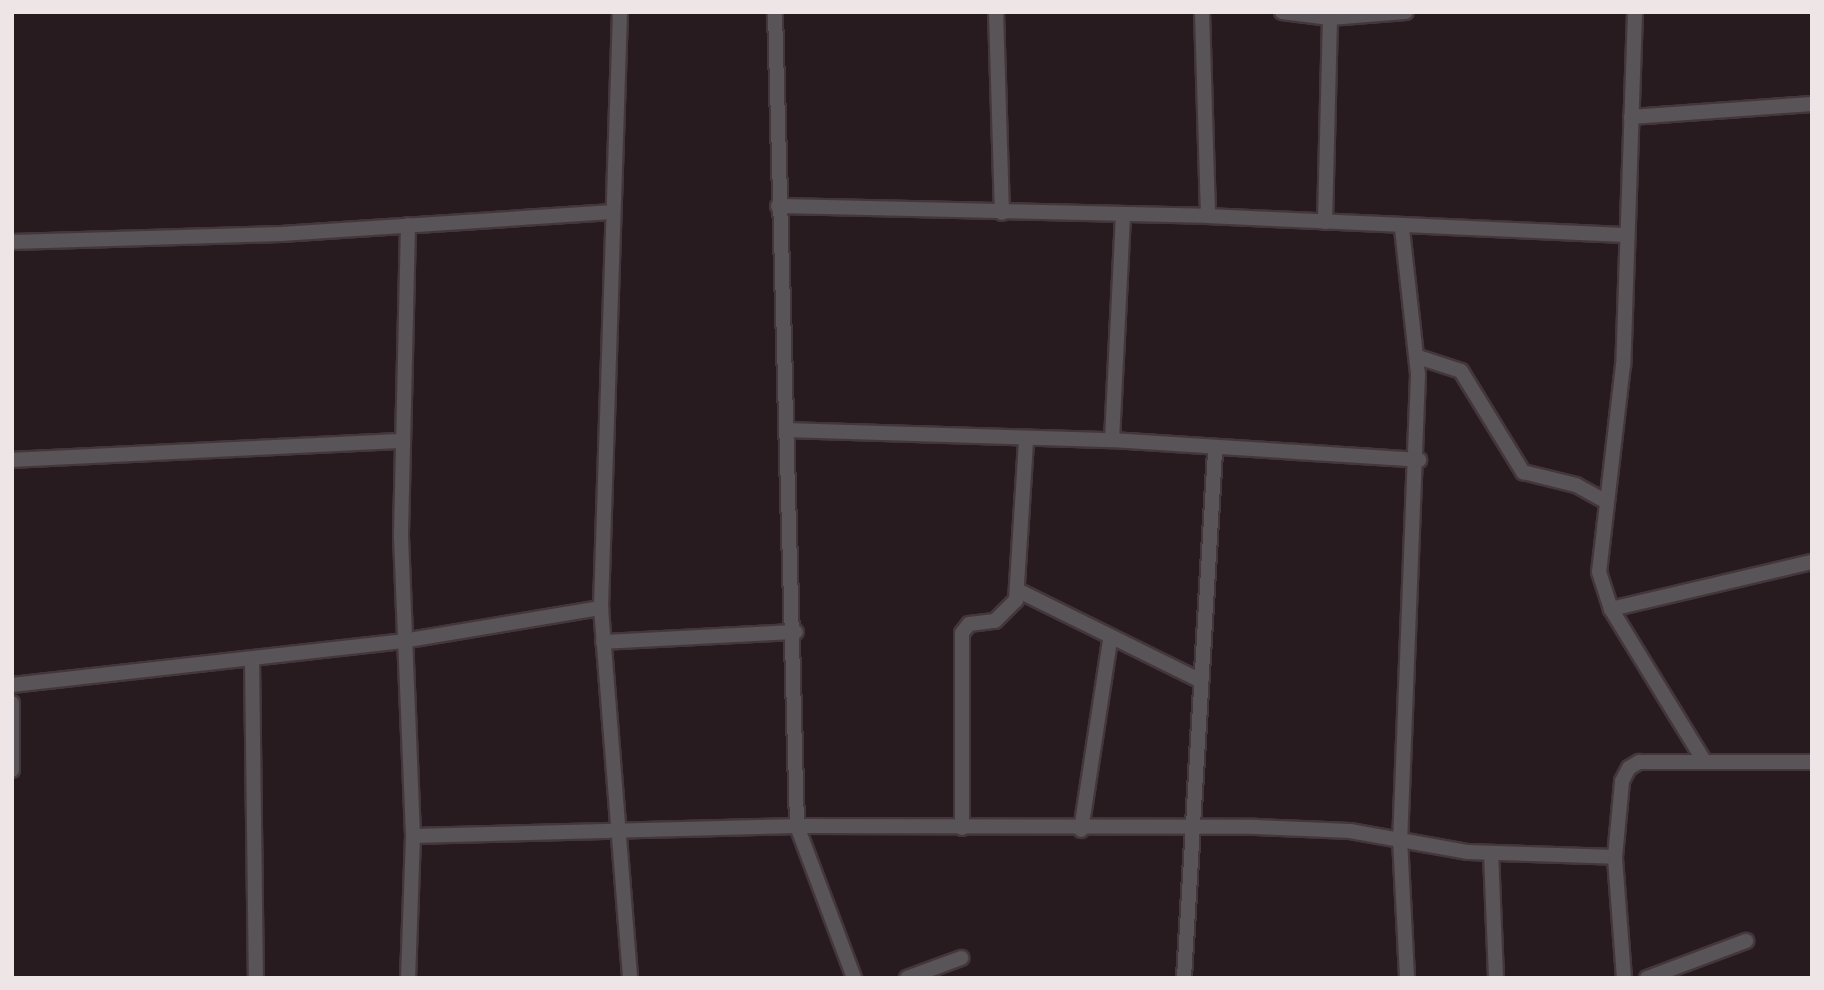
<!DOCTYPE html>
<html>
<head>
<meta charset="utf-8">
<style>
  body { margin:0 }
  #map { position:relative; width:1824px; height:990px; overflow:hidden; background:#281b1f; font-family:Mulish,sans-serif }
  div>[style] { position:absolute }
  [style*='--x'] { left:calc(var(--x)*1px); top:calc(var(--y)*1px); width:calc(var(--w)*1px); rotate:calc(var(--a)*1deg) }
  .roads { filter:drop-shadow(2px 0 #44373b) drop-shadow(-2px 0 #44373b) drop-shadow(0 2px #44373b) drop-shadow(0 -2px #44373b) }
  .street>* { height:14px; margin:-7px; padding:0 7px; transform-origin:7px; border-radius:7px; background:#585458 }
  span { translate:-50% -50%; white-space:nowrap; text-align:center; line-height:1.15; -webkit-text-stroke:7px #1e1215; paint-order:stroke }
  .frame { position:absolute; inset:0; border:14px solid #eee5e7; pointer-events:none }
</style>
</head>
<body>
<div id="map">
  <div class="roads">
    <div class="street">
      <i style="--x:620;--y:12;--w:596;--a:91.83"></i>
      <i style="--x:601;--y:608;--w:371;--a:85.5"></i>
      <i style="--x:775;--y:12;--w:814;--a:88.45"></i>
      <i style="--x:797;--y:826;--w:162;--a:69.4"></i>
      <i style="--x:996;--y:12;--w:201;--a:88.3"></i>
      <i style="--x:1202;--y:12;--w:204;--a:88.3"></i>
      <i style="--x:1282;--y:12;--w:48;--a:7.1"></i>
      <i style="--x:1330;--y:18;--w:76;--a:-4.5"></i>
      <i style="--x:1635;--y:12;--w:353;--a:91.9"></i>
      <i style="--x:1623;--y:365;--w:208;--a:96.6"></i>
      <i style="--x:1599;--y:572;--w:39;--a:72"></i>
      <i style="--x:1611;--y:609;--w:178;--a:58.5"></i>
      <i style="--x:1631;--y:117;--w:181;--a:-4.1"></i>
      <i style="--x:778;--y:206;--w:430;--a:1.3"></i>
      <i style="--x:1208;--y:216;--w:415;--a:2.6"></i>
      <i style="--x:1325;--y:222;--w:204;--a:-88.6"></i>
      <i style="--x:408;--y:225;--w:312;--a:91.3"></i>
      <i style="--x:401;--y:537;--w:299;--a:87.7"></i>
      <i style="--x:413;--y:836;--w:142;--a:92"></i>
      <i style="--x:1402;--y:229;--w:147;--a:83.7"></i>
      <i style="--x:1418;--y:375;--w:464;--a:92.2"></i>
      <i style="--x:1400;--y:839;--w:139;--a:87.1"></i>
      <i style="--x:12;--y:242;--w:269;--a:-1.7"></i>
      <i style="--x:281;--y:234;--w:332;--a:-3.8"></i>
      <i style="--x:1418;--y:357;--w:45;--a:18"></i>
      <i style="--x:1461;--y:371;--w:119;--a:58.5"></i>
      <i style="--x:1523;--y:472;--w:55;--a:13.8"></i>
      <i style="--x:1576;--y:485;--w:35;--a:29"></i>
      <i style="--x:786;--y:430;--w:326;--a:1.8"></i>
      <i style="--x:1112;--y:440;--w:308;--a:3.7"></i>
      <i style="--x:1112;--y:440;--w:222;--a:-87.2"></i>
      <i style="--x:12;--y:460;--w:390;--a:-2.8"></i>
      <i style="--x:1019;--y:591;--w:203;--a:26.3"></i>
      <i style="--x:1611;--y:609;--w:206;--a:-13.2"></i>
      <i style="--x:603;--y:642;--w:193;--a:-3"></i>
      <i style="--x:252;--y:659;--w:319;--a:89.3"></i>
      <i style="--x:12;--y:685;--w:393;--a:-6.4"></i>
      <i style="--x:403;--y:641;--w:201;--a:-9.5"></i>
      <i style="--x:12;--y:703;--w:67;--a:90"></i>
      <i style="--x:962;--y:828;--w:195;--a:-90"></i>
      <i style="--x:962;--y:633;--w:11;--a:-52"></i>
      <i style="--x:969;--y:624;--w:26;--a:-7"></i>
      <i style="--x:995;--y:621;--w:30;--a:-45"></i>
      <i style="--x:1016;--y:600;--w:160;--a:-86.4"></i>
      <i style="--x:1081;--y:830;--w:191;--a:-81.3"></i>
      <i style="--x:413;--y:836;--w:384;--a:-1.5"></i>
      <i style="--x:797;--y:826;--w:459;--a:0.1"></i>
      <i style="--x:1256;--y:827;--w:94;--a:2.4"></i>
      <i style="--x:1350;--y:831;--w:120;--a:10.1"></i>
      <i style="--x:1468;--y:852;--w:147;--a:1.9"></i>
      <i style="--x:1491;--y:853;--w:125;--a:87.7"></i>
      <i style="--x:907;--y:978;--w:58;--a:-20.3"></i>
      <i style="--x:1184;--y:978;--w:528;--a:-86.63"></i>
      <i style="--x:1624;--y:978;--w:121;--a:-94.3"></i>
      <i style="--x:1615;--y:857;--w:76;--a:-84.7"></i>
      <i style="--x:1622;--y:781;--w:15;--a:-62"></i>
      <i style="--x:1629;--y:768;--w:12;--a:-31"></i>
      <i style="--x:1639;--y:762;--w:173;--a:0"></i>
      <i style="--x:1647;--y:978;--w:106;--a:-20.5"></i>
    </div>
  </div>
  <div class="frame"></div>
</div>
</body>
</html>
